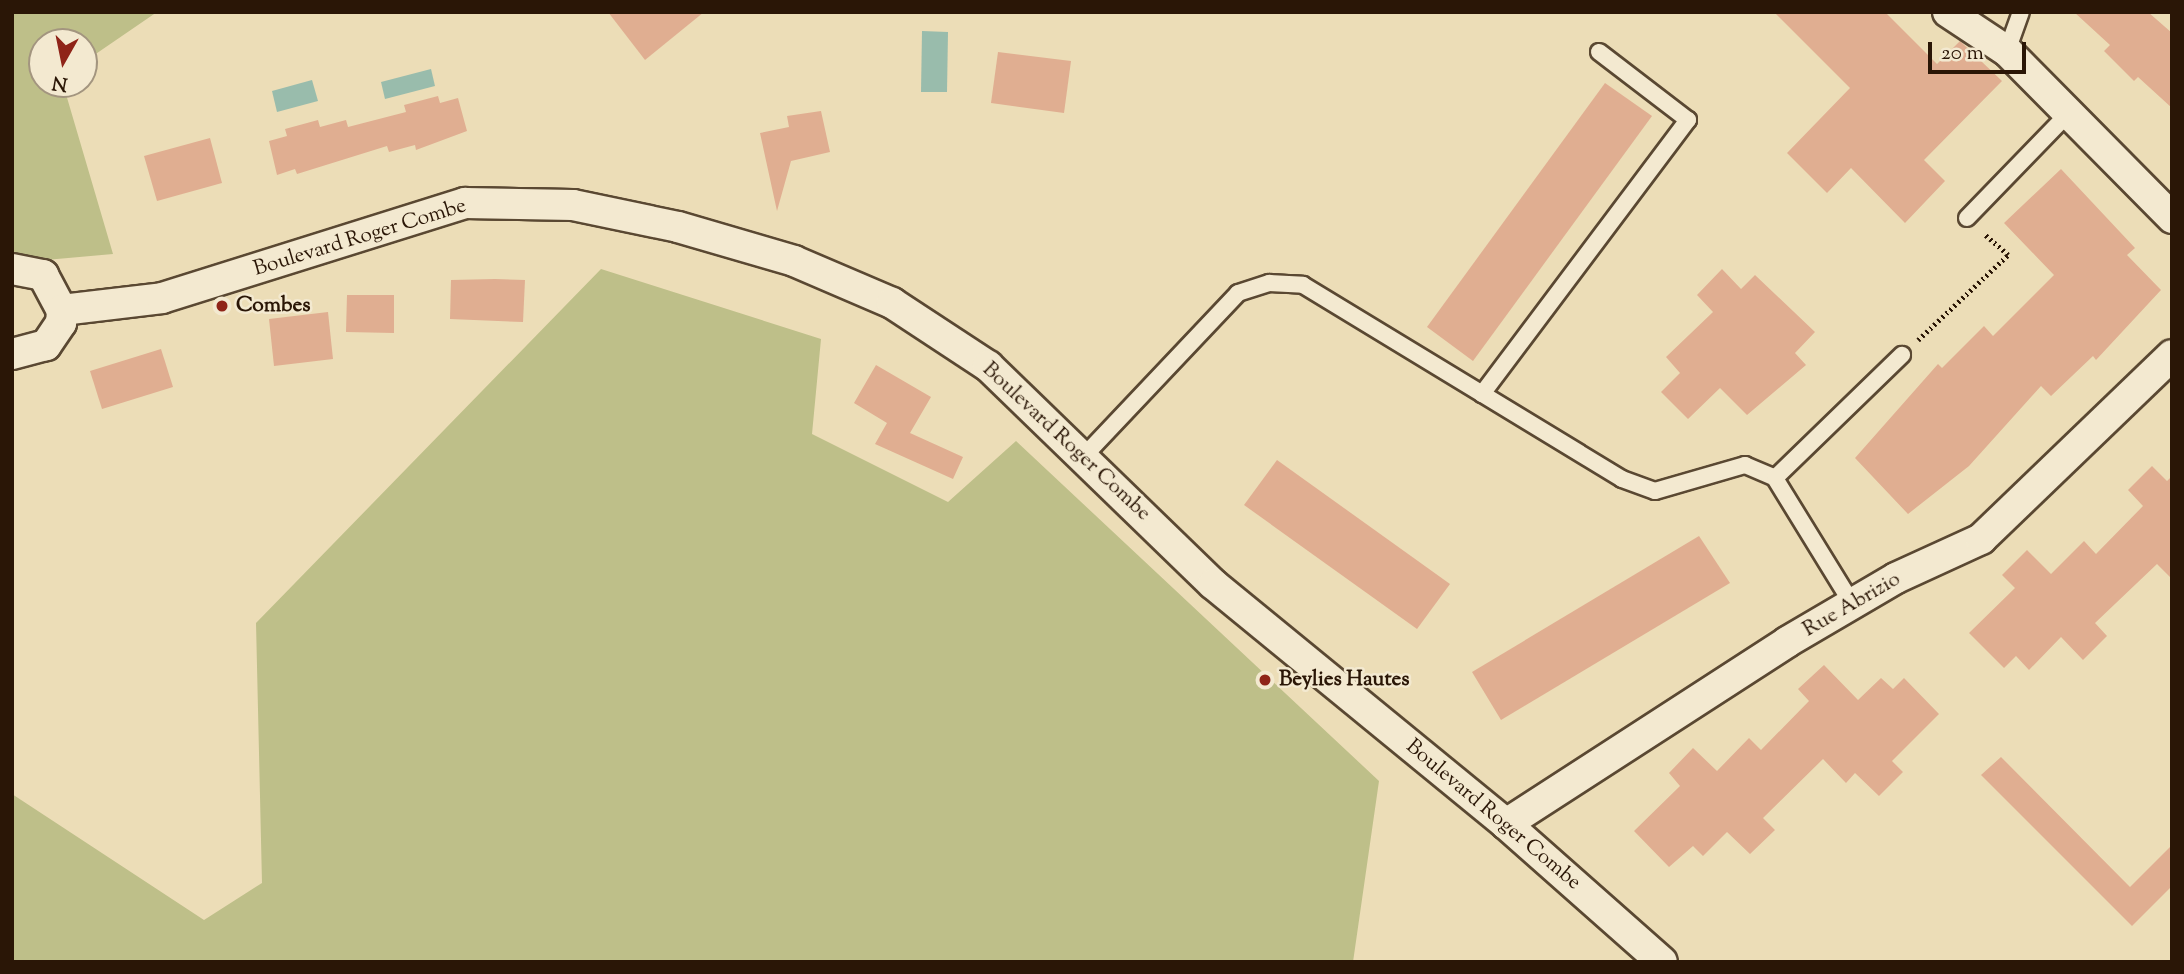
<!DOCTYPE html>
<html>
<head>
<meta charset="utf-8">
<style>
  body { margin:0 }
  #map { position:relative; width:2184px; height:974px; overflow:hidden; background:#ecddb7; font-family:"Sorts Mill Goudy",serif }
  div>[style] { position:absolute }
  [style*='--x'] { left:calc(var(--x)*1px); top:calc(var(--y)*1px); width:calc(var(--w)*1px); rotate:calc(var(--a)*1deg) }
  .green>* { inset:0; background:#bebf89 }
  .water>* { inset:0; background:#99bcac }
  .building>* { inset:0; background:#e0ae91 }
  .path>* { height:4.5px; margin-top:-2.25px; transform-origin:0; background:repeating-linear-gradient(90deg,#2a1606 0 2px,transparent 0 5.5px) }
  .roads { filter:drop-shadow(2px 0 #5a4832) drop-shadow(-2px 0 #5a4832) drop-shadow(0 2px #5a4832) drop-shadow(0 -2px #5a4832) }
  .service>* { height:16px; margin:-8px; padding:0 8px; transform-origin:8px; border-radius:8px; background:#f3e9d0 }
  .minor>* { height:30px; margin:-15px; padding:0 15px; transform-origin:15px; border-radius:15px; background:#f3e9d0 }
  .dots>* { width:19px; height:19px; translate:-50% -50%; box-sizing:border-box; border:4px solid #f3e9d0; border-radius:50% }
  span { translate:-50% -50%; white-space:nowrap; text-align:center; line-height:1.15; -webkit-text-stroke:5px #f3e9d0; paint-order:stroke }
  .street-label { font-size:21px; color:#2a1606 }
  .poi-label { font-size:21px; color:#2a1606; font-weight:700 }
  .left { translate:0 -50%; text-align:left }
  .frame { position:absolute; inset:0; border:14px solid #2a1606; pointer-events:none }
  .north { position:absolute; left:28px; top:28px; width:70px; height:70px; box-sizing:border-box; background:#f3e9d0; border:2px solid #a3957f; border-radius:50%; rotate:189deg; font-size:19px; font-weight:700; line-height:28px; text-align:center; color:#2a1606 }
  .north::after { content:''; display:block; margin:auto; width:24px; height:32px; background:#8f2418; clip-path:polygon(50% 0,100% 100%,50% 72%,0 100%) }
  .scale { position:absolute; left:1928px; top:42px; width:98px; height:32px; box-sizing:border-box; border:4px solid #2a1606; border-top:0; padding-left:9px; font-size:21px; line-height:24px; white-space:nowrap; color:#2a1606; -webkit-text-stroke:5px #f3e9d0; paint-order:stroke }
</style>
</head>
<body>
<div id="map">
  <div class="green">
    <i style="clip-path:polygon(12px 12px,157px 12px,84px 62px,84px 42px,42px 42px,42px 84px,63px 84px,113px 254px,12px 263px)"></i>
    <i style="clip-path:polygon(601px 269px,821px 339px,812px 434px,948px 502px,1016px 441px,1379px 781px,1353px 962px,12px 962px,12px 794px,204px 920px,262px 883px,256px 623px)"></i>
  </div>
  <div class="water">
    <i style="clip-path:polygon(922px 31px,948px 32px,947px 92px,921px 92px)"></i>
    <i style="clip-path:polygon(431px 69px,435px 86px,385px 99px,381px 82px)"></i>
    <i style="clip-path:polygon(312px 80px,318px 101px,277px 112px,272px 91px)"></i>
  </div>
  <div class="building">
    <i style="clip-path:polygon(608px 12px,704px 12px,645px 60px)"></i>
    <i style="clip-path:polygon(1774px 12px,1885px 12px,1937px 64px,1960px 41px,2002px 81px,1924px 160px,1945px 181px,1905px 223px,1851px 168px,1827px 193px,1787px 153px,1850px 88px)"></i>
    <i style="clip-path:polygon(2074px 12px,2148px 12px,2172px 33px,2172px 108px,2138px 77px,2134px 81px,2104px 51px,2110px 45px)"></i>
    <i style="clip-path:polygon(998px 52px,1071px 61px,1064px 113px,991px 103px)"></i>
    <i style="clip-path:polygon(1605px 83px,1652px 116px,1473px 361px,1427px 327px)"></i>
    <i style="clip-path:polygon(438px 96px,440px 103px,458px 98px,467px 131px,416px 150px,415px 145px,389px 152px,387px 146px,297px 174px,295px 169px,277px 175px,269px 141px,287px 136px,285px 129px,318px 120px,320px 127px,346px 120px,348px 127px,406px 112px,404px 105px)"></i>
    <i style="clip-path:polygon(821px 111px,830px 152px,791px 161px,777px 211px,760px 133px,789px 127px,787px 116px)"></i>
    <i style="clip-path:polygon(210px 138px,222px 183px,157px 201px,144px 156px)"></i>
    <i style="clip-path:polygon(2061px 169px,2135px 248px,2127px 255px,2161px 290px,2096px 360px,2093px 356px,2051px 396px,2041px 386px,1969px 466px,1908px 514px,1855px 458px,1938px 364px,1942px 368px,1984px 326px,1993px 336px,2054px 275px,2004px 223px)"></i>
    <i style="clip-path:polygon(1722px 269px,1741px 289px,1755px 275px,1815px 332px,1795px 353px,1806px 365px,1747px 415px,1720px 388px,1688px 419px,1661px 392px,1680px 373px,1666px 357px,1713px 312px,1697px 295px)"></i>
    <i style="clip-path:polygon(495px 279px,525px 280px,523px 322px,450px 319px,451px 280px)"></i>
    <i style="clip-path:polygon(347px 295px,394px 295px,394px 333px,346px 332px)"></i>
    <i style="clip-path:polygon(328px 312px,333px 359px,274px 366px,269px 319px)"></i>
    <i style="clip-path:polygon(161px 349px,173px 387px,102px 409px,90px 371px)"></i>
    <i style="clip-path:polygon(876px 365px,931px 397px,910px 433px,963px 457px,953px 479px,875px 444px,887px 423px,854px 403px)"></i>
    <i style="clip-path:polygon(1277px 460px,1450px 584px,1417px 629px,1244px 505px)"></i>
    <i style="clip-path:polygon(2152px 466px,2167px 481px,2172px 476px,2172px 579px,2157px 564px,2095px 623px,2107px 636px,2083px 660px,2061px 637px,2029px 670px,2016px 656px,2004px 668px,1969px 633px,2015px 588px,2002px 575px,2027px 550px,2051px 574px,2084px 541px,2096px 554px,2143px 506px,2128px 490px)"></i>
    <i style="clip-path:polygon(1699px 536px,1730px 583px,1501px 720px,1472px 672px)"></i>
    <i style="clip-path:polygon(1824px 665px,1858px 700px,1881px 678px,1893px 689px,1904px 678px,1939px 714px,1892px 761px,1903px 772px,1879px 796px,1855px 773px,1846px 783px,1823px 759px,1763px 818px,1775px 830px,1750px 854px,1727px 832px,1703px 856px,1693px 846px,1669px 867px,1634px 831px,1680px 786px,1669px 773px,1693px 748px,1717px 771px,1749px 738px,1761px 750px,1809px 701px,1798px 689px)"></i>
    <i style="clip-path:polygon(2001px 757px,2130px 887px,2172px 845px,2172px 886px,2132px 926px,1981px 775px)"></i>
  </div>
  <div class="path">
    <i style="--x:1918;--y:340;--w:124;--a:-43.4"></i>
    <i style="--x:2008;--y:255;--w:32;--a:-139"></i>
  </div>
  <div class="roads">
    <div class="service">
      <i style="--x:2007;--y:51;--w:41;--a:-70.3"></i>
      <i style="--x:1967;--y:218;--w:142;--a:-45.9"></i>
      <i style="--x:1482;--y:394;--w:343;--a:-53.1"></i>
      <i style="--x:1688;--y:120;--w:112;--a:-142.6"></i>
      <i style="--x:1085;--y:455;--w:223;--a:-46.6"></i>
      <i style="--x:1238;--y:293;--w:33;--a:-18"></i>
      <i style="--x:1269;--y:283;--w:34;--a:3"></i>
      <i style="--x:1303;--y:285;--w:373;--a:31.3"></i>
      <i style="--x:1622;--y:479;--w:35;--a:20"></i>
      <i style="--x:1655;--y:491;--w:94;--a:-16.1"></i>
      <i style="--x:1745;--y:465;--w:33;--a:23"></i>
      <i style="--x:1853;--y:605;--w:149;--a:-121.6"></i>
      <i style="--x:1775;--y:478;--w:177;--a:-44.1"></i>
    </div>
    <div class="minor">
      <i style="--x:1948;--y:12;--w:71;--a:33.5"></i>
      <i style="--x:2007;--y:51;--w:235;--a:45.3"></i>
      <i style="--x:12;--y:269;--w:32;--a:11"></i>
      <i style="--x:43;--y:275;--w:40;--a:62"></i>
      <i style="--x:62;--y:310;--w:13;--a:94"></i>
      <i style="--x:61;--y:323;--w:27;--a:124"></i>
      <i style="--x:46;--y:345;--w:35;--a:165"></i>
      <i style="--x:62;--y:310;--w:101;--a:-6.8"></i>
      <i style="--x:162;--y:298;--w:318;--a:-17.4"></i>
      <i style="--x:465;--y:203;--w:108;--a:1.1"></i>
      <i style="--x:573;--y:205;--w:107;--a:11.8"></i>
      <i style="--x:678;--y:227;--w:121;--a:16.3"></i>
      <i style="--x:794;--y:261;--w:107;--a:23.2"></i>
      <i style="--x:892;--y:303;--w:115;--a:33.3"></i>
      <i style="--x:988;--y:366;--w:313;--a:44.1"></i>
      <i style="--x:1213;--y:584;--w:379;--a:39.3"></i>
      <i style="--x:1506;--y:824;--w:208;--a:41.5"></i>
      <i style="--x:1506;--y:824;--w:335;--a:-32.9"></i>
      <i style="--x:1787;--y:642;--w:126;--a:-30.4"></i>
      <i style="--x:1896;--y:578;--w:94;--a:-24.6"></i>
      <i style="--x:1981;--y:539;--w:265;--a:-43.9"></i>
    </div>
  </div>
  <div class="dots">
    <i style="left:222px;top:306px;background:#8f2418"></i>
    <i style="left:1265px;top:680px;background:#8f2418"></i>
  </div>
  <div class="street-label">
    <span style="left:360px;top:238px;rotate:-17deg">Boulevard Roger Combe</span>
    <span style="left:1066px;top:442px;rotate:43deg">Boulevard Roger Combe</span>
    <span style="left:1852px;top:605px;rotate:-30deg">Rue Abrizio</span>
    <span style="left:1493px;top:815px;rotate:40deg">Boulevard Roger Combe</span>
  </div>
  <div class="poi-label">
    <span class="left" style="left:236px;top:306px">Combes</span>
    <span class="left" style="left:1279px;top:680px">Beylies Hautes</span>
  </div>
  <div class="frame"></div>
  <div class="north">N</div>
  <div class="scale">20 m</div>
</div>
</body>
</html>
